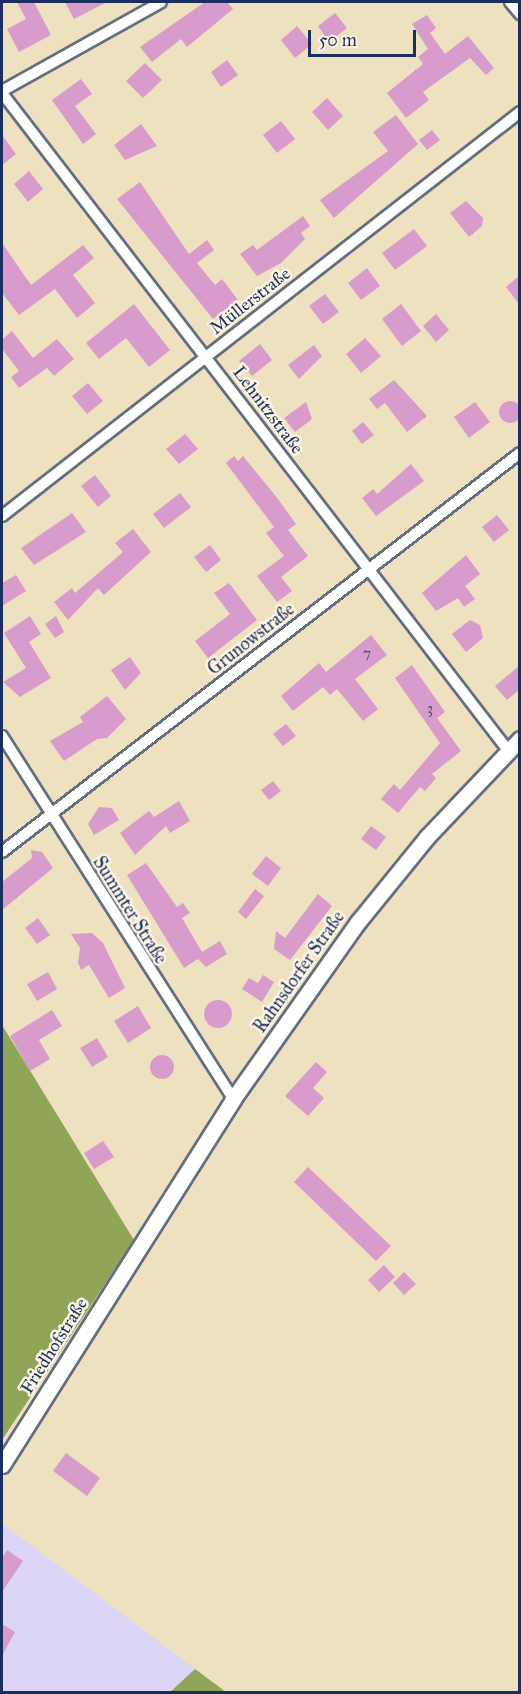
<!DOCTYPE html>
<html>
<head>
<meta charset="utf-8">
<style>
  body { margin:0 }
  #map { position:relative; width:521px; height:1694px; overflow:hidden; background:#eee1bf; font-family:"IM FELL Great Primer",serif }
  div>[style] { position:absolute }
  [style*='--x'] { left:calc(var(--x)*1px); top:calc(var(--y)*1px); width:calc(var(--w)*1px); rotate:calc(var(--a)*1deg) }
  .built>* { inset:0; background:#ddd5f6 }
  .forest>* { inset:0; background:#8fa658 }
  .building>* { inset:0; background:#d89ccc }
  .round { border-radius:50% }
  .roads { filter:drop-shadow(2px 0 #656d80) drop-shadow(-2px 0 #656d80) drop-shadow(0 2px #656d80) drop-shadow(0 -2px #656d80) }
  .street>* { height:10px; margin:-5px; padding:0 5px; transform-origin:5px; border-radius:5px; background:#fff }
  .secondary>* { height:15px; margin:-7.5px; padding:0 7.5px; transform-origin:7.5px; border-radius:7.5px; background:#fff }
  span { translate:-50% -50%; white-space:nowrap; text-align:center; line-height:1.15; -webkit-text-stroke:5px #fcf5e5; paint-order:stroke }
  .number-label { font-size:15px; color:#4a4a7a }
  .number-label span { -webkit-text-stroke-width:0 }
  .street-label { font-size:18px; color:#1b2f5e }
  .frame { position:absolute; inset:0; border:3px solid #1b2f5e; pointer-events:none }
  .scale { position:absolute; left:308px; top:30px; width:108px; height:27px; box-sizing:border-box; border:3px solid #1b2f5e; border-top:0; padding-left:8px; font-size:18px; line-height:21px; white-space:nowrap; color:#1b2f5e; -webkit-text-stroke:4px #fcf5e5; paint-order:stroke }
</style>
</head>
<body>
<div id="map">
  <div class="built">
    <i style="clip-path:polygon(2px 1523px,195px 1669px,170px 1692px,2px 1692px)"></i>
  </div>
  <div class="forest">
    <i style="clip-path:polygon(2px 1025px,134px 1240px,2px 1440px)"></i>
    <i style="clip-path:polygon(195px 1669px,226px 1692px,170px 1692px)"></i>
  </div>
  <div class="building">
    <i style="clip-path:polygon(17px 2px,34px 2px,51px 35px,19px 52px,7px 29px,26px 19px)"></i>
    <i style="clip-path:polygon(65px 2px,107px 2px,74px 19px)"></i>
    <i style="clip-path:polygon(205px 2px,227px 2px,233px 9px,187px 47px,181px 39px,152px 62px,140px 47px)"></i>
    <i style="clip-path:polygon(335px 13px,347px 28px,329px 42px,318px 26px)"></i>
    <i style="clip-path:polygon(427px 15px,436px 28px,430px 33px,445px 54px,468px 36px,494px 68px,486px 75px,470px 58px,423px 92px,429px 100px,406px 118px,387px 93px,423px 64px,418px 57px,428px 49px,412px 24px)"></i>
    <i style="clip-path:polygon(297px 26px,312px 44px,295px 58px,281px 40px)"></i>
    <i style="clip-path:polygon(227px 60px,238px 75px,221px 87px,211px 72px)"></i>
    <i style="clip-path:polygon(145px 63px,162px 80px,143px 98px,126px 81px)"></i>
    <i style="clip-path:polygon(81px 79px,92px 94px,75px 106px,96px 134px,83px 144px,52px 100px)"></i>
    <i style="clip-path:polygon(327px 98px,343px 116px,328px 130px,312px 112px)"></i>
    <i style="clip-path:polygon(396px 115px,418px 144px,334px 218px,320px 200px,388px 151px,373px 132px)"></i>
    <i style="clip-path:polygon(281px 121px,295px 139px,277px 153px,263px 135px)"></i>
    <i style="clip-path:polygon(141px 124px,157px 146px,125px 160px,114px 145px)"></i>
    <i style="clip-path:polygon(432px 130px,440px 140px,427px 150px,419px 140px)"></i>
    <i style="clip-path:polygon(2px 135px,16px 154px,2px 165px)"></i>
    <i style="clip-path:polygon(29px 171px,43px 189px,28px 202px,14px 184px)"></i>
    <i style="clip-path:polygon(140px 182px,189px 254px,207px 240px,214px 250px,197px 263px,215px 285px,222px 279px,238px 300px,213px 319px,117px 199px)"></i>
    <i style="clip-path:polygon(466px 201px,483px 218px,482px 226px,469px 237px,450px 213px)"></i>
    <i style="clip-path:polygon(303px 216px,310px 226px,301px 233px,305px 239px,281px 263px,257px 276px,240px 254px,253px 245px,257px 250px)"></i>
    <i style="clip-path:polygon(414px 229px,427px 246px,395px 270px,382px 253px)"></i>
    <i style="clip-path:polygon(2px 243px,31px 285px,83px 245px,94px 258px,73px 275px,95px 303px,77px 318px,55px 289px,19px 315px,2px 293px)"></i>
    <i style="clip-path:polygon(367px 268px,380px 286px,361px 300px,348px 283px)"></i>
    <i style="clip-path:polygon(519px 276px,519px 304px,506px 287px)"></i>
    <i style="clip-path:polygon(325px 294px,339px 312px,323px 324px,309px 306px)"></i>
    <i style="clip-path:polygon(134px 304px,170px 350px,149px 367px,126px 338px,99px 359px,86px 343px)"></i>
    <i style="clip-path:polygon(401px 304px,421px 331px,402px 346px,382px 319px)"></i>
    <i style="clip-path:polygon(436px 314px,449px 330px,436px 342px,423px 326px)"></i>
    <i style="clip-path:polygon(12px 331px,33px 358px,57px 339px,74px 359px,54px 376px,47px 368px,19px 388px,11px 377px,19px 371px,2px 349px,2px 340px)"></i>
    <i style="clip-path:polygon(365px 338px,381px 356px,361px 373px,346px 354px)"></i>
    <i style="clip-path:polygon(260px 344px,272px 360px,252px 376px,239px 361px)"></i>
    <i style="clip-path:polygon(314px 345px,322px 356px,299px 379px,288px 365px)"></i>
    <i style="clip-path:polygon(394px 380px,427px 416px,407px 432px,385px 403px,377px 409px,369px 399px)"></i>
    <i style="clip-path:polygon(88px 383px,103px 401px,87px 414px,72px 396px)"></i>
    <i class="round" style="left:499px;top:401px;width:22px;height:22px"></i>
    <i style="clip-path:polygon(306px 402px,312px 419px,295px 432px,284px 418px)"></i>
    <i style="clip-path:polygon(475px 402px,490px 422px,469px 438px,454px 417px)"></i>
    <i style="clip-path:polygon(363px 422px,374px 435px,362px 444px,352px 431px)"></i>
    <i style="clip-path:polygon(185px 434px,198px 449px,179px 464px,166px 449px)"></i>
    <i style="clip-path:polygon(234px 456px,238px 461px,243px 456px,278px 499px,296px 524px,288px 530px,308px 556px,281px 577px,292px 591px,277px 602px,257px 576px,284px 556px,266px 533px,274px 527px,226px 463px)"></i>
    <i style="clip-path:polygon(411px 464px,424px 481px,376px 516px,362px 498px,373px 489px,377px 494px)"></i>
    <i style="clip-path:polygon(95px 475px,111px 496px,98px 507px,81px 486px)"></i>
    <i style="clip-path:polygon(180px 493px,191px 507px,164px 528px,153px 514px)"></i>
    <i style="clip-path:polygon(72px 513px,86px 532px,34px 565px,21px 548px)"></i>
    <i style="clip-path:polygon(497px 515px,509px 530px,494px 542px,482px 527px)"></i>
    <i style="clip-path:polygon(133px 529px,151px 552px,104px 595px,98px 588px,68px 620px,54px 602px,72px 588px,75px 593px,123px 552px,115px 543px)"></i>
    <i style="clip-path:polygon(210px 545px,221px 560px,206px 572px,194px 557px)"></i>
    <i style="clip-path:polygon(466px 555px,480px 574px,465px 586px,475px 599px,464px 607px,458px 598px,436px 611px,422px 593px)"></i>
    <i style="clip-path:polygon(16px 575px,26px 591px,2px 606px,2px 583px)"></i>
    <i style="clip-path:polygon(229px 583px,257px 620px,208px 658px,195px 641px,230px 614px,214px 593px)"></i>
    <i style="clip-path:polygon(30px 616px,41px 634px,29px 642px,51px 678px,20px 697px,3px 682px,26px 668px,4px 633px)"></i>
    <i style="clip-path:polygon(56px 616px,64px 632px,55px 638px,45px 624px)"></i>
    <i style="clip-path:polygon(470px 620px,480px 625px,483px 638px,466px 652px,452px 634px)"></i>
    <i style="clip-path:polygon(371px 635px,387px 655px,355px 679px,378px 709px,363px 721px,337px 689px,330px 695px,323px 687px,293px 711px,281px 696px,319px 663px,326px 672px)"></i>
    <i style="clip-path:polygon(130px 657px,141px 673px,125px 690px,111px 670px)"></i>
    <i style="clip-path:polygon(412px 665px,445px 712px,437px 718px,461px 751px,432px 774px,436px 778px,425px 791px,420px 787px,398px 813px,381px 799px,394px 784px,400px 790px,440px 743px,395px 678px)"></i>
    <i style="clip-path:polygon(519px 666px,519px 690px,507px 700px,495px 686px)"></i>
    <i style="clip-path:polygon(107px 696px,126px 719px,107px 738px,97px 739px,64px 761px,50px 741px,83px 722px,80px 717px)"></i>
    <i style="clip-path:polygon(286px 724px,296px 736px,283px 746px,273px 734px)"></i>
    <i style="clip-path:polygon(273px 781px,281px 791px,269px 800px,261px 790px)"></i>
    <i style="clip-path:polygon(179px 801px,190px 821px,170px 833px,166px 826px,135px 855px,120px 833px,149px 811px,154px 817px)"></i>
    <i style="clip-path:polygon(99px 807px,112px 808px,119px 820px,94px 835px,88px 824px)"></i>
    <i style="clip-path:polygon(371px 826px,386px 837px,376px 850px,361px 839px)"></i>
    <i style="clip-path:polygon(31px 850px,42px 852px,53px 868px,2px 910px,2px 882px,32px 858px)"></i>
    <i style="clip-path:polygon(266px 856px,281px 868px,268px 886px,252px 874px)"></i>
    <i style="clip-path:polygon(146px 863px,177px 907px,183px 903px,190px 913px,182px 918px,202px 952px,220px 941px,227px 954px,206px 967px,198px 959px,184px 968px,127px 875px)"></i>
    <i style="clip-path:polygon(255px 889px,264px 896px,246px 919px,238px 912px)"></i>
    <i style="clip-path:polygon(318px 894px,332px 906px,290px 960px,274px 949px,276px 931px,285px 938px)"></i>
    <i style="clip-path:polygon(38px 918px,50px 935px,37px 944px,25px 928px)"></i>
    <i style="clip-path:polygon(92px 933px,103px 943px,125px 988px,109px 998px,89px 965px,81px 970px,78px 963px,80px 948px,71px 934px)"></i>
    <i style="clip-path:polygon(48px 972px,57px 989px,37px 1001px,27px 984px)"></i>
    <i style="clip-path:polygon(263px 975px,274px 982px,262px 1002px,242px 989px,249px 978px,258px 983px)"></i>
    <i class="round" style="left:204px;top:1000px;width:28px;height:28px"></i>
    <i style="clip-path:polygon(138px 1006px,151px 1028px,128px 1043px,114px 1021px)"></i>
    <i style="clip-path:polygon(52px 1010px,62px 1026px,39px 1040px,50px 1059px,30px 1071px,10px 1036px)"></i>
    <i style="clip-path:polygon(97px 1038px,108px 1057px,92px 1067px,80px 1048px)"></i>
    <i class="round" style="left:150px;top:1055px;width:24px;height:24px"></i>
    <i style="clip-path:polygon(316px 1062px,327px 1072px,313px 1088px,324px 1098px,308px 1116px,285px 1096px)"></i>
    <i style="clip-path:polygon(103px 1141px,114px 1157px,94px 1169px,84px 1153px)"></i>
    <i style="clip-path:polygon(308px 1167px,391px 1246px,376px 1261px,294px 1182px)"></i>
    <i style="clip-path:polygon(384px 1265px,395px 1277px,379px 1292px,368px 1280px)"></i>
    <i style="clip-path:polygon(404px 1272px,416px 1284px,404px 1295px,393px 1283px)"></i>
    <i style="clip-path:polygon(66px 1453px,100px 1478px,87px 1496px,53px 1471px)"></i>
    <i style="clip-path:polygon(7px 1550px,23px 1561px,2px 1592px,2px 1558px)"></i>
    <i style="clip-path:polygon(2px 1624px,15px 1632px,2px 1656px)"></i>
  </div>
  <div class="roads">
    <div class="street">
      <i style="--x:510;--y:2;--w:16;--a:50"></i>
      <i style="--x:2;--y:91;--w:182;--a:-29.2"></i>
      <i style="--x:2;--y:93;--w:828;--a:52.41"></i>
      <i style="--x:2;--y:516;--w:657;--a:-37.95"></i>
      <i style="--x:2;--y:736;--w:430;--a:57.5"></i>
      <i style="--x:2;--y:852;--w:654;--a:-37.61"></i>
    </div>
    <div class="secondary">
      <i style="--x:2;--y:1465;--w:433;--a:-57.7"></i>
      <i style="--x:233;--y:1099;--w:217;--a:-54.8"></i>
      <i style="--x:358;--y:922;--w:109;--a:-50.9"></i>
      <i style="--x:427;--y:837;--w:135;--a:-46.5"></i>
    </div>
  </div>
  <div class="number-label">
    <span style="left:367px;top:654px">7</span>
    <span style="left:430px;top:709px">3</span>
  </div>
  <div class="street-label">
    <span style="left:250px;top:301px;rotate:-38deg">Müllerstraße</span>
    <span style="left:268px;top:410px;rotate:53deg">Lehnitzstraße</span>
    <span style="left:251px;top:639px;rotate:-38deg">Grunowstraße</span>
    <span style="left:130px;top:910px;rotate:58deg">Summter Straße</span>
    <span style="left:299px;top:972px;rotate:-55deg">Rahnsdorfer Straße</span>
    <span style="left:54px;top:1346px;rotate:-58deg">Friedhofstraße</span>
  </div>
  <div class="frame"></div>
  <div class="scale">50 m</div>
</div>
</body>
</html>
